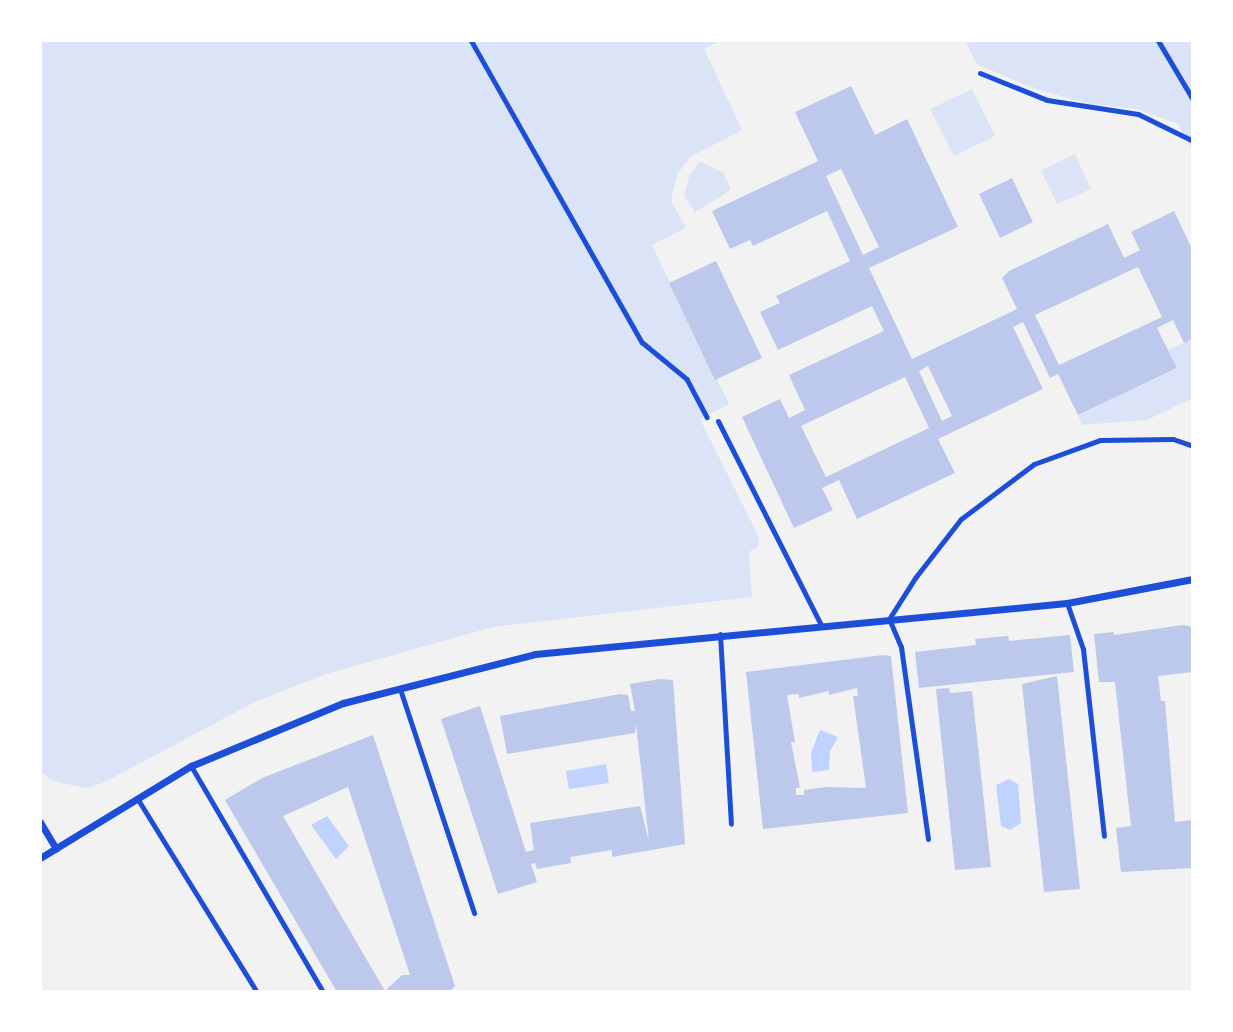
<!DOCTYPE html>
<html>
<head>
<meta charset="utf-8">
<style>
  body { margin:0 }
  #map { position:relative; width:1233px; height:1032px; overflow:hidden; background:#f2f2f2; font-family:Cabin,sans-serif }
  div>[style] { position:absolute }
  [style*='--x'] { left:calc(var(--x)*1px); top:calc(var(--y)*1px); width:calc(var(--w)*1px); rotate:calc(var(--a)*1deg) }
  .green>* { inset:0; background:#dbe4f7 }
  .water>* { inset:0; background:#bfd3fe }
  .building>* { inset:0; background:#bdc9ec }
  .path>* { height:4.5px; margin:-2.25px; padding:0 2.25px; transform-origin:2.25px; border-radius:2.25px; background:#1d4ed8 }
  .service>* { height:5px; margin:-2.5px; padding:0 2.5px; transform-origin:2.5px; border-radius:2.5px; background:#1d4ed8 }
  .minor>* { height:7px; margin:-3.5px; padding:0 3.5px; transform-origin:3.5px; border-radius:3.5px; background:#1d4ed8 }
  span { translate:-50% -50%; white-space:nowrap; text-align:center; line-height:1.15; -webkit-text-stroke:5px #fff; paint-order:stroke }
  .frame { position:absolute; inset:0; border:42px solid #fff; pointer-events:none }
</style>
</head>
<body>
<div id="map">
  <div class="green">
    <i style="clip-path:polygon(40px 40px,722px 40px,704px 49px,742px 130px,690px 157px,677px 175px,671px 201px,686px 228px,652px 245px,729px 404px,700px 419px,759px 537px,758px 547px,749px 552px,752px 597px,493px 627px,326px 674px,253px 703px,103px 783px,86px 788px,52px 781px,40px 771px)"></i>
    <i style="clip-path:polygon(965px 40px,1193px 40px,1193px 152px,1178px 124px,1137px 109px,1090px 104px,1035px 89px,977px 64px)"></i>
    <i style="clip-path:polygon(972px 89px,995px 136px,954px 156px,930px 109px)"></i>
    <i style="clip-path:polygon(1075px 154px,1091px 189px,1057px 204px,1041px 170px)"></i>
    <i style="clip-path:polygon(700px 161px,724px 173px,731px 190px,695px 212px,684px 196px,689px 177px)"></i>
    <i style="clip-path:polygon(1193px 338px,1193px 398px,1147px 420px,1082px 425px,1078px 415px,1176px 369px,1168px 350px)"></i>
  </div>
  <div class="water">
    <i style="clip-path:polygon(820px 730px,838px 737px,830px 751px,829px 770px,812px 772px,811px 753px)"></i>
    <i style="clip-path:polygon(606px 764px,609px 783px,569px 789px,566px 771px)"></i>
    <i style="clip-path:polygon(1009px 779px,1018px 784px,1021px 823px,1010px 830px,1001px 826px,996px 785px)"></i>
    <i style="clip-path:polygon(327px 816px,349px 846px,336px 859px,311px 825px)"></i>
  </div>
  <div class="building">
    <i style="clip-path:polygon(evenodd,851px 86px,875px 135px,907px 119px,958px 227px,869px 268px,912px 359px,1017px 309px,1002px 278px,1009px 271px,1108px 224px,1124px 258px,1140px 250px,1131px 232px,1174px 211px,1193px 251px,1193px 338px,1184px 343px,1173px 320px,1157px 328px,1177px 368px,1078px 415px,1058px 374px,1050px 378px,1023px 322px,1013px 327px,1043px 389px,938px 439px,955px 473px,857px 519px,839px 480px,822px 488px,833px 510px,794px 528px,742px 417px,780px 399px,789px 418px,805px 410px,789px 375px,884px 331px,872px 306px,778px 350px,760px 312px,780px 303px,776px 296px,850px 261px,827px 211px,753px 246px,750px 240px,730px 249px,712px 211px,818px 161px,795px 112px,851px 86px,841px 169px,879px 247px,863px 255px,826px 176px,841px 169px,851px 86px,1138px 267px,1162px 317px,1059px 365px,1035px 315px,1138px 267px,851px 86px,928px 366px,952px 416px,942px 421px,919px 371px,928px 366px,851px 86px,905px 377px,929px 428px,826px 477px,801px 426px,905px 377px)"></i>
    <i style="clip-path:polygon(1012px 178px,1033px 222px,1000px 238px,979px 194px)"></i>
    <i style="clip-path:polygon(716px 261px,762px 358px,715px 380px,669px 283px)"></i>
    <i style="clip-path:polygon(1182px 625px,1193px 627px,1193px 672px,1158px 676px,1161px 701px,1165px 701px,1175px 822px,1193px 820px,1193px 868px,1121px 872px,1116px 828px,1131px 826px,1115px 682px,1099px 682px,1094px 634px,1114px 632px,1114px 635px)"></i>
    <i style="clip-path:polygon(1070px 635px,1074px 672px,919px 688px,915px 652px,976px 645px,975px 639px,1008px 636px,1009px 641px)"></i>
    <i style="clip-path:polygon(evenodd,883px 655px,891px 656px,908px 813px,763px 829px,746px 672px,883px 655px,857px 688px,858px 696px,853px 696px,866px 788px,826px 787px,804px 790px,804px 795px,796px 795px,796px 788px,800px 788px,791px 742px,795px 742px,787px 695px,799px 694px,799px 698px,829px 691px,829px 695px,857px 688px)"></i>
    <i style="clip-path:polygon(1057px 676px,1080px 889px,1044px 892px,1022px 684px)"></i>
    <i style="clip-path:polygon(660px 679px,673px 680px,685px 844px,612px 857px,612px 850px,570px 857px,571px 863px,537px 869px,535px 863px,531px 864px,537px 882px,498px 894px,441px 719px,480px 706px,526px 852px,534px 850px,530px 823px,640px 806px,649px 841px,636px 724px,635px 733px,507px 754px,500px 716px,620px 694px,628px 695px,631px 711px,635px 711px,630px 684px)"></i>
    <i style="clip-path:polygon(949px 688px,950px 693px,972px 691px,991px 867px,955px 870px,936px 689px)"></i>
    <i style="clip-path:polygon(evenodd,373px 735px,455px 986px,449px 992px,337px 992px,225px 800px,262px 778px,373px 735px,348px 787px,410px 975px,402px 975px,385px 991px,283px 816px,348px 787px)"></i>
  </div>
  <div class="path">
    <i style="--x:471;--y:40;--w:347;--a:60.5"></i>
    <i style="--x:642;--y:342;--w:58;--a:39.4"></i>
    <i style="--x:687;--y:379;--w:43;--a:62.2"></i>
    <i style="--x:1158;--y:40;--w:69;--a:59.3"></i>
  </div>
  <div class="service">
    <i style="--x:980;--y:73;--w:72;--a:21.9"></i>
    <i style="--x:1047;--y:100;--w:92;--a:8.7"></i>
    <i style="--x:1138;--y:114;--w:61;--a:26.1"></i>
    <i style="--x:718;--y:421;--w:229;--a:63.2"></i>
    <i style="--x:1067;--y:603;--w:49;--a:70.8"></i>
    <i style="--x:1083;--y:649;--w:188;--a:83.6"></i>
    <i style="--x:720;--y:634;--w:190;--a:86.7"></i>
    <i style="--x:400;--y:689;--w:236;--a:71.7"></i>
    <i style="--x:191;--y:766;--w:262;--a:59.7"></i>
    <i style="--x:137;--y:798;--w:228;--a:58.3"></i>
    <i style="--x:928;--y:839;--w:194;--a:-98"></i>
    <i style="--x:901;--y:647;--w:30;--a:-113"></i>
    <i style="--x:889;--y:619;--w:49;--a:-57.6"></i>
    <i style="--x:915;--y:578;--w:75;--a:-52.1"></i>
    <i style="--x:961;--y:519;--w:91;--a:-37"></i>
    <i style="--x:1034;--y:464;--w:70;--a:-20"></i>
    <i style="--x:1100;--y:440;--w:73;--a:-0.8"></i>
    <i style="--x:1173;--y:439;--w:21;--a:19"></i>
  </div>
  <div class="minor">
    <i style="--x:40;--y:822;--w:31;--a:59"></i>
    <i style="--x:40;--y:858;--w:177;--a:-31.4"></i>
    <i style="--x:191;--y:766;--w:165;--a:-22.5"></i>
    <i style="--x:343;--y:703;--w:198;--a:-14.3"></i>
    <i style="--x:535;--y:654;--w:534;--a:-5.48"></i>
    <i style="--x:1067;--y:603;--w:128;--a:-10.8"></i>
  </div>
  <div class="frame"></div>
</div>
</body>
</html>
